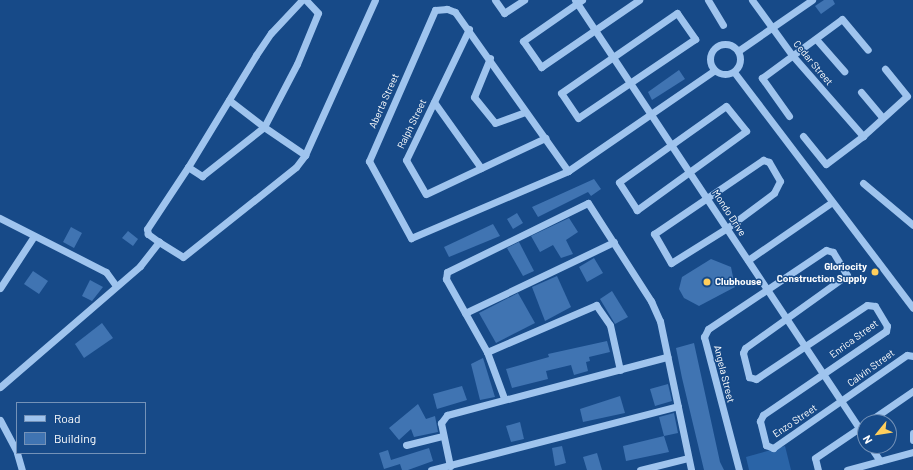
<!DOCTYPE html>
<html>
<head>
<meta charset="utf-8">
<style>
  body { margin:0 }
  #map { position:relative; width:913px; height:470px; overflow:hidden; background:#174a88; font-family:Barlow,sans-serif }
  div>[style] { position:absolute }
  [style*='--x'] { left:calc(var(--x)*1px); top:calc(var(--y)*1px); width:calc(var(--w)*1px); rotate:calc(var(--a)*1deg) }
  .green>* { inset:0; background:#2a64a7 }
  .building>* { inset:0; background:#4074b2 }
  .minor>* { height:7px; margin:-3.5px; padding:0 3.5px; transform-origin:3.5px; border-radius:3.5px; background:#9fc4ee }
  .minor>.ring { margin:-3.5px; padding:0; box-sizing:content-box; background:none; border:7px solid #9fc4ee; border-radius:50% }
  .dots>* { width:11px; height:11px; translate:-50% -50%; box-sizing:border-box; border:2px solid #174a88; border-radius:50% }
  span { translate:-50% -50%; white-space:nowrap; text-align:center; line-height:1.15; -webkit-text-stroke:3px #174a88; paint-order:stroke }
  .street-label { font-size:10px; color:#fff }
  .poi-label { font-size:10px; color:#fff; font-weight:700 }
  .right { translate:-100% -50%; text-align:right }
  .left { translate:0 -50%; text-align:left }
  .legend { position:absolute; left:16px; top:402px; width:130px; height:52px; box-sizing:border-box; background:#174a88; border:1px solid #7492b8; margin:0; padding:5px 7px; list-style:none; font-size:12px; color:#fff }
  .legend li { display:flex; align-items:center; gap:8px; height:20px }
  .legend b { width:20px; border:1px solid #7492b8 }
  .north { position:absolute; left:857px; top:414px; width:40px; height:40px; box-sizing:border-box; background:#174a88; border:1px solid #7492b8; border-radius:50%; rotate:240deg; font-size:11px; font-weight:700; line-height:16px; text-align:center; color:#fff }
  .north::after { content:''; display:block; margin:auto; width:14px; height:18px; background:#ffce5c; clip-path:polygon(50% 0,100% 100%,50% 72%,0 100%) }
</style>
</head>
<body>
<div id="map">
  <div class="green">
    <i style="clip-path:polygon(785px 446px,791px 470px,749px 470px,746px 457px)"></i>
  </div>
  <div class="building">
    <i style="clip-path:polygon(824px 0,833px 0,835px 4px,821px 14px,815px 6px)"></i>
    <i style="clip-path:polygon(679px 70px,685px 79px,652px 100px,648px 92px)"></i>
    <i style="clip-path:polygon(594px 179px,601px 189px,591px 196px,588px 192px,538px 217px,532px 207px)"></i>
    <i style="clip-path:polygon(517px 213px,523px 223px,513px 229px,507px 219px)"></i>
    <i style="clip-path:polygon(569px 218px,578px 232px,566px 240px,573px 254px,561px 258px,553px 245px,540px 252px,531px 236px)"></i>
    <i style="clip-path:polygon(493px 224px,500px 236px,449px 257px,444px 247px)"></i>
    <i style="clip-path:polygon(71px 227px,82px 233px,74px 248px,63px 242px)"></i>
    <i style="clip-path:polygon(128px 231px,138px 239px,133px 246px,122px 238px)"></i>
    <i style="clip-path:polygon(519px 242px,534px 271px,523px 276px,507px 248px)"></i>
    <i style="clip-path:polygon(594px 258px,603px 273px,587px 282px,579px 267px)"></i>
    <i style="clip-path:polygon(711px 259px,731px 267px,735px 287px,699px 306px,684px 298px,679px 289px,682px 277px)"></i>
    <i style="clip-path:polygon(33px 271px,48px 281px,39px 294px,24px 284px)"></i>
    <i style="clip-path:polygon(557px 276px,571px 307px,545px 321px,532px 287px)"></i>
    <i style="clip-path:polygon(90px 280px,103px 287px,92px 301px,82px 296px)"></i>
    <i style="clip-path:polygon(612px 291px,628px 317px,615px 324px,600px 299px)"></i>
    <i style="clip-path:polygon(518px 293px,535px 323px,496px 343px,479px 313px)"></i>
    <i style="clip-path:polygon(102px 323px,113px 338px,84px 358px,75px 344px)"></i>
    <i style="clip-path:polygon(607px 341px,610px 352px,589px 357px,590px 361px,586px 362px,588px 371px,574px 375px,571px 365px,546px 371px,548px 379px,512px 388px,506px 369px,549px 357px,548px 354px)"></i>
    <i style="clip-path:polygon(694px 343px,720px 462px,724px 470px,704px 470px,682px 378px,676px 348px)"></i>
    <i style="clip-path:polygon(483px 358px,495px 397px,480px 400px,471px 364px)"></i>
    <i style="clip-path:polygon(668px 384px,672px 401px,655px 406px,650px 389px)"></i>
    <i style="clip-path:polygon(462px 386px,467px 400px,437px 409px,433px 394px)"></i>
    <i style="clip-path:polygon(620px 396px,625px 413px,583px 422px,580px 409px)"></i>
    <i style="clip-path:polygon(418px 404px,426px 419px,435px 416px,438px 432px,414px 437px,411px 429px,399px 440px,389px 428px)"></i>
    <i style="clip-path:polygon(674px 413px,678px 433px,664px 436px,659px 417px)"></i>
    <i style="clip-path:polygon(520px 422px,524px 439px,511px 442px,506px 426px)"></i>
    <i style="clip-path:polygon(664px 436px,669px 452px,626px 461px,623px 446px)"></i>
    <i style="clip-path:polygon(562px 446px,566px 463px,555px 466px,552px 448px)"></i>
    <i style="clip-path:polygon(429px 448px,433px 461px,408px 470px,402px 470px,400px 464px,384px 469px,379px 453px,388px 450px,391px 460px)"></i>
    <i style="clip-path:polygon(597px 453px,602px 470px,587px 470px,583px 457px)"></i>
  </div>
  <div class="minor">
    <i style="--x:495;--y:0;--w:16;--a:55"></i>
    <i style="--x:504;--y:13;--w:24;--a:-33"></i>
    <i style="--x:575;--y:0;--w:524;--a:56.43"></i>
    <i style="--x:582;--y:0;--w:72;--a:145.2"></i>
    <i style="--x:523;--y:41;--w:32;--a:55"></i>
    <i style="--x:541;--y:67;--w:119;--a:-34.4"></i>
    <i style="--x:708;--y:0;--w:29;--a:59"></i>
    <i style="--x:752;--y:0;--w:68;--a:54"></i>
    <i style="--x:792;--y:55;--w:108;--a:48.8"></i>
    <i style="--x:677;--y:13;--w:32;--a:55"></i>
    <i style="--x:695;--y:39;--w:141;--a:146"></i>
    <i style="--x:578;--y:118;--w:30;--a:-124"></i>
    <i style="--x:561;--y:93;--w:141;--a:-34.6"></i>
    <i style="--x:469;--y:29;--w:145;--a:115.7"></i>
    <i style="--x:406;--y:160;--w:39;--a:60"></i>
    <i style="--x:426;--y:194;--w:132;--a:-25.2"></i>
    <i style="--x:816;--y:39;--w:43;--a:48.8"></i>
    <i class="ring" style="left:710px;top:44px;width:23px;height:23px"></i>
    <i style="--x:738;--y:51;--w:90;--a:-34.6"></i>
    <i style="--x:490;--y:58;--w:42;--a:112.3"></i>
    <i style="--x:474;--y:97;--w:33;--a:51"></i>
    <i style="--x:495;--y:123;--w:32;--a:-20"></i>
    <i style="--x:734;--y:72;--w:296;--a:52.8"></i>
    <i style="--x:861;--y:92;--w:33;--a:50"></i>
    <i style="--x:229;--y:100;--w:44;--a:37.6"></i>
    <i style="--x:264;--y:127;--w:71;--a:-62.4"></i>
    <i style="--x:297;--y:64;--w:55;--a:-67.6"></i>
    <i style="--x:318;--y:13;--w:18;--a:-133"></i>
    <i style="--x:434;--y:102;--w:81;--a:54.5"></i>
    <i style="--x:726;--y:106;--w:32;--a:51"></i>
    <i style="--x:746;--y:131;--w:135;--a:144.1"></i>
    <i style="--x:637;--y:210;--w:33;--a:-123"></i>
    <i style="--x:619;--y:182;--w:131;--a:-35.4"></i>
    <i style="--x:789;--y:116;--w:47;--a:-125.4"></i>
    <i style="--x:762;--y:78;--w:99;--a:-36.4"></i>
    <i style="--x:842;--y:19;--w:40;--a:50"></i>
    <i style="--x:803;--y:136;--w:36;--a:51"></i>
    <i style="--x:826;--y:164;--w:46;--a:-37.1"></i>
    <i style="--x:863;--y:136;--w:59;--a:-42.3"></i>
    <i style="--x:907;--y:96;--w:35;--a:-129"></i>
    <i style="--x:763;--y:160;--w:6;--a:18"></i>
    <i style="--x:769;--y:162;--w:22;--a:60"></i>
    <i style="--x:780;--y:181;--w:13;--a:117"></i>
    <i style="--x:774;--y:193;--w:59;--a:143.3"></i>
    <i style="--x:727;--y:228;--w:66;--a:148"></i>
    <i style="--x:671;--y:263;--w:34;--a:-120"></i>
    <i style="--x:654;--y:234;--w:132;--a:-34.2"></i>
    <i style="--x:188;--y:167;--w:17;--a:33"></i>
    <i style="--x:202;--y:176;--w:79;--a:-38.3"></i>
    <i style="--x:264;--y:127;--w:50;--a:34.3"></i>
    <i style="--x:568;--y:171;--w:195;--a:-125.4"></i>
    <i style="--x:455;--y:12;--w:9;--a:-159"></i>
    <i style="--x:447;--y:9;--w:12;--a:175"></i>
    <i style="--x:435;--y:10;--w:165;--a:113.6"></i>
    <i style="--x:369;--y:161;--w:88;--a:61.4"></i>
    <i style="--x:411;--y:238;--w:171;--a:-23.1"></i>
    <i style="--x:568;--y:171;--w:178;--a:-34.5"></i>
    <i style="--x:863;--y:183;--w:65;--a:40"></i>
    <i style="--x:0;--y:218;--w:119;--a:27"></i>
    <i style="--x:106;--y:272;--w:17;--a:54"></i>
    <i style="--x:159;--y:242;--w:14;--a:-144"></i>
    <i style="--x:148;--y:234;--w:5;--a:-101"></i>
    <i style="--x:147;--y:229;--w:74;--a:-56.5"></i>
    <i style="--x:188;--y:167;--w:131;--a:-58.7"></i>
    <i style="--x:256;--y:55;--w:27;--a:-56"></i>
    <i style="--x:271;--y:33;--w:45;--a:-46.8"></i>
    <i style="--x:748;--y:260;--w:102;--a:-34.6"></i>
    <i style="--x:0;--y:288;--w:62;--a:-56.8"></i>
    <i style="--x:465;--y:313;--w:165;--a:-25.5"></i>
    <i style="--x:487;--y:352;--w:119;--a:-23.3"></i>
    <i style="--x:596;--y:305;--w:24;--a:55"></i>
    <i style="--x:610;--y:325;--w:46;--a:77.5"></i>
    <i style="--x:0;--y:387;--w:185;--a:-40.8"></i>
    <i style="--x:140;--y:266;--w:31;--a:-52"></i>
    <i style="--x:159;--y:242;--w:28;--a:32"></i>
    <i style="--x:183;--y:257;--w:144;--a:-38.5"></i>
    <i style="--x:296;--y:167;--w:15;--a:-53"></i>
    <i style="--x:305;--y:155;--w:170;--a:-65.7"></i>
    <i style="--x:504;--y:398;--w:49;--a:-110.3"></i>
    <i style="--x:487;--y:352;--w:84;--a:-119.3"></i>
    <i style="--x:446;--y:279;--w:7;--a:-82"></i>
    <i style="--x:447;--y:272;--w:157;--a:-26.1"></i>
    <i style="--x:588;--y:203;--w:117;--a:57.3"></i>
    <i style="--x:651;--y:301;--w:22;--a:66"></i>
    <i style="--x:660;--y:321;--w:152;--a:78.2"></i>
    <i style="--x:0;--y:420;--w:36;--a:62"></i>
    <i style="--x:868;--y:422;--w:55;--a:-34.6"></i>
    <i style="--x:913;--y:433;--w:7;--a:90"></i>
    <i style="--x:406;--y:445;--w:38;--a:-14"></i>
    <i style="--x:870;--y:446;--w:18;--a:56"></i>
    <i style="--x:17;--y:453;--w:18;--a:74"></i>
    <i style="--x:450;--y:466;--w:44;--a:-101.8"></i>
    <i style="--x:441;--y:423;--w:10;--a:-53"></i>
    <i style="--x:447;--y:415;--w:228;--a:-14.8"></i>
    <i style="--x:431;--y:470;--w:255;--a:-14.5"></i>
    <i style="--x:640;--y:470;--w:49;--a:-14"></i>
    <i style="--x:739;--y:470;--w:138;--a:-104.7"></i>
    <i style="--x:704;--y:337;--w:9;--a:-63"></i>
    <i style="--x:708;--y:329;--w:142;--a:-33.8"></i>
    <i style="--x:826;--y:250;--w:7;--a:16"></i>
    <i style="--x:833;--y:252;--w:27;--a:59"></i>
    <i style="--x:847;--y:275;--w:125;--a:144.4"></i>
    <i style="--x:745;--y:348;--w:5;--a:112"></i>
    <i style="--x:743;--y:353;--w:25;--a:76"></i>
    <i style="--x:749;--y:377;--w:7;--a:16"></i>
    <i style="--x:756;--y:379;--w:133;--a:-33.7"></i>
    <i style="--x:867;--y:305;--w:8;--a:7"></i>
    <i style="--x:875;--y:306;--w:23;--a:59"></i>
    <i style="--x:887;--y:326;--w:5;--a:101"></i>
    <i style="--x:886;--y:331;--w:149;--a:145.7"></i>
    <i style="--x:763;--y:415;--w:7;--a:117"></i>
    <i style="--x:760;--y:421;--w:25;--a:76"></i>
    <i style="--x:766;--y:445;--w:8;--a:23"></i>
    <i style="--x:773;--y:448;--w:163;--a:-34.8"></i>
    <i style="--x:907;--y:355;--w:6;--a:9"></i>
    <i style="--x:818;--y:470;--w:12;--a:-104"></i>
    <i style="--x:815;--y:458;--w:60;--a:-34.2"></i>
    <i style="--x:847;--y:470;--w:68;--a:-15.3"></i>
  </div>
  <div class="dots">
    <i style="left:875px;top:272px;background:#ffce5c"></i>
    <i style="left:707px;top:282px;background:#ffce5c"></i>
  </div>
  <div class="street-label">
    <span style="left:813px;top:63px;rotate:50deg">Cedar Street</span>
    <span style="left:384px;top:101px;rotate:-66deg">Aberta Street</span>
    <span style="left:412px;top:124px;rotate:-64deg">Ralph Street</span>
    <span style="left:729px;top:213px;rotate:57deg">Mondo Drive</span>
    <span style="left:854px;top:339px;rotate:-36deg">Enrica Street</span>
    <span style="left:871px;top:368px;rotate:-36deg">Calvin Street</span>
    <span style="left:724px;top:374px;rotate:76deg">Angela Street</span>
    <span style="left:795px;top:421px;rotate:-34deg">Enzo Street</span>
  </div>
  <div class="poi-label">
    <span class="right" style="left:867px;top:272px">Gloriocity<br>Construction Supply</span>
    <span class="left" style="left:715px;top:282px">Clubhouse</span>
  </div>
  <ul class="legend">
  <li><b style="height:5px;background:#9fc4ee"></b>Road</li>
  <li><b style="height:11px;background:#4074b2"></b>Building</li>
  </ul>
  <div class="north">N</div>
</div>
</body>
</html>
